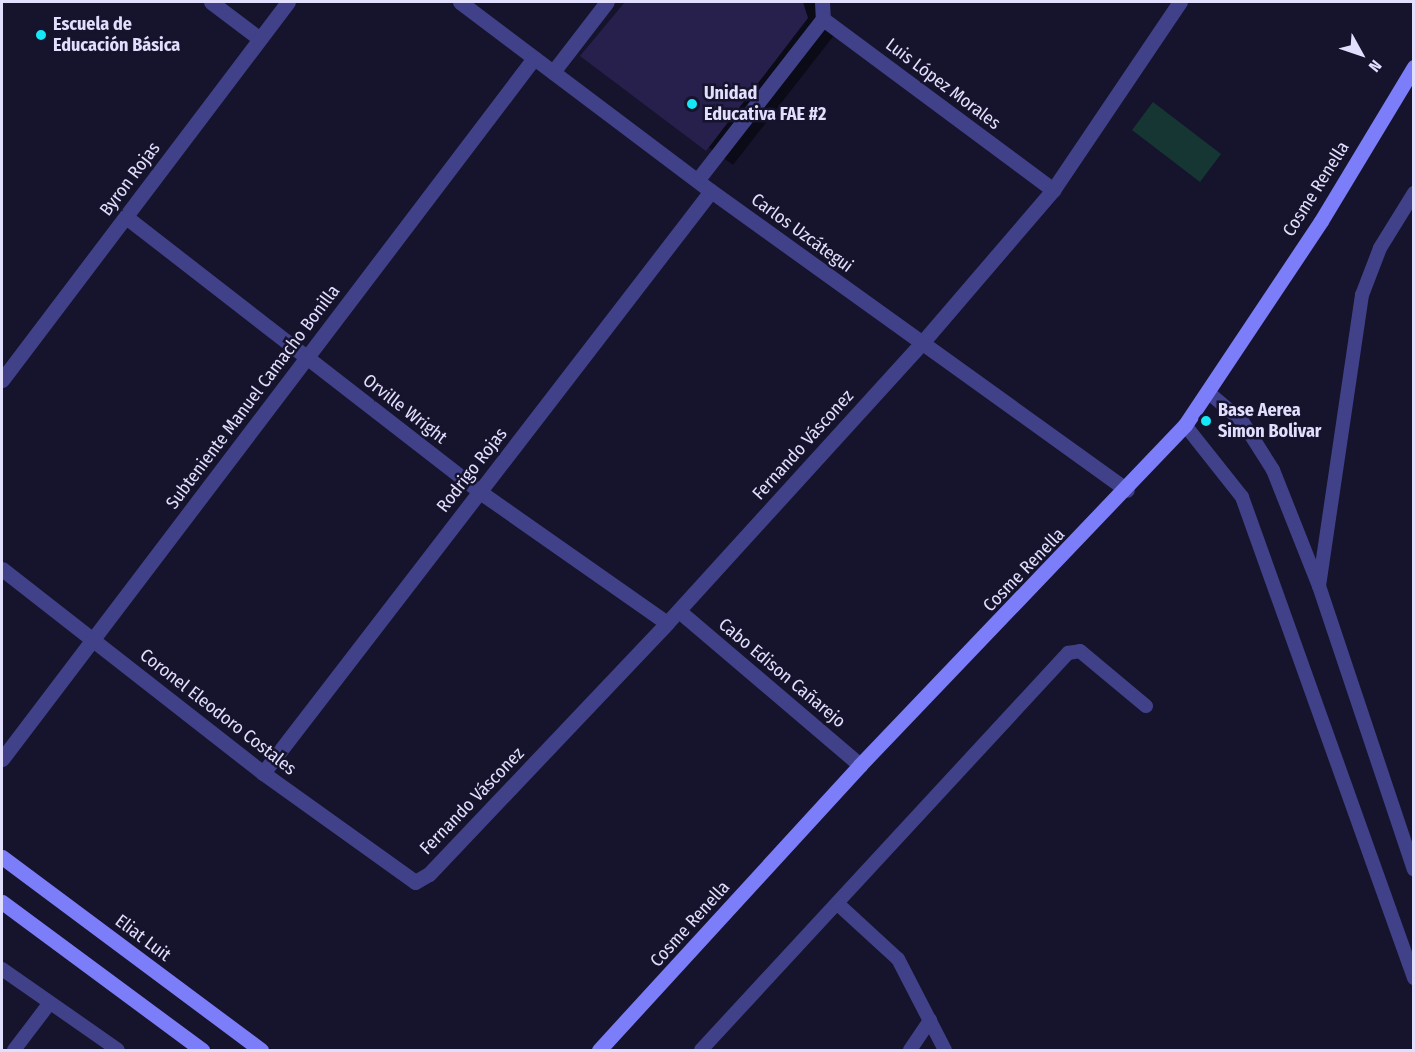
<!DOCTYPE html>
<html>
<head>
<meta charset="utf-8">
<style>
  body { margin:0 }
  #map { position:relative; width:1415px; height:1052px; overflow:hidden; background:#16132c; font-family:"Fira Sans Condensed",sans-serif }
  div>[style] { position:absolute }
  [style*='--x'] { left:calc(var(--x)*1px); top:calc(var(--y)*1px); width:calc(var(--w)*1px); rotate:calc(var(--a)*1deg) }
  .green>* { inset:0; background:#163633 }
  .shadow>* { inset:0; background:#0007 }
  .building>* { inset:0; background:#27204c }
  .lane>* { height:14px; margin:-7px; padding:0 7px; transform-origin:7px; border-radius:7px; background:#404189 }
  .street>* { height:15px; margin:-7.5px; padding:0 7.5px; transform-origin:7.5px; border-radius:7.5px; background:#404189 }
  .secondary>* { height:15px; margin:-7.5px; padding:0 7.5px; transform-origin:7.5px; border-radius:7.5px; background:#7b7df9 }
  .dots>* { width:16px; height:16px; translate:-50% -50%; box-sizing:border-box; border:3px solid #16132c; border-radius:50% }
  span { translate:-50% -50%; white-space:nowrap; text-align:center; line-height:1.15; -webkit-text-stroke:5px #16132c; paint-order:stroke }
  .poi-label { font-size:18px; color:#e2dffe; font-weight:700 }
  .left { translate:0 -50%; text-align:left }
  .street-label { font-size:18px; color:#e2dffe }
  .frame { position:absolute; inset:0; border:3px solid #e2dffe; pointer-events:none }
  .north { position:absolute; left:1331px; top:24px; width:60px; height:60px; -webkit-text-stroke:4px #16132c; paint-order:stroke; rotate:130deg; font-size:16px; font-weight:700; line-height:24px; text-align:center; color:#e2dffe }
  .north::after { content:''; display:block; margin:auto; width:21px; height:27px; background:#e2dffe; clip-path:polygon(50% 0,100% 100%,50% 72%,0 100%) }
</style>
</head>
<body>
<div id="map">
  <div class="green">
    <i style="clip-path:polygon(1153px 102px,1221px 154px,1200px 182px,1132px 130px)"></i>
  </div>
  <div class="shadow">
    <i style="clip-path:polygon(627px 2px,825px 2px,835px 34px,733px 165px,583px 56px)"></i>
  </div>
  <div class="building">
    <i style="clip-path:polygon(625px 2px,803px 2px,808px 18px,706px 151px,580px 56px)"></i>
  </div>
  <div class="lane">
    <i style="--x:1209;--y:393;--w:43;--a:40.3"></i>
    <i style="--x:1242;--y:421;--w:58;--a:57.7"></i>
    <i style="--x:1273;--y:470;--w:125;--a:68.4"></i>
    <i style="--x:1319;--y:586;--w:299;--a:71.5"></i>
    <i style="--x:1185;--y:425;--w:92;--a:51.6"></i>
    <i style="--x:1242;--y:497;--w:511;--a:70.32"></i>
    <i style="--x:1319;--y:586;--w:294;--a:-81.6"></i>
    <i style="--x:1362;--y:295;--w:50;--a:-69"></i>
    <i style="--x:1380;--y:248;--w:65;--a:-58.3"></i>
    <i style="--x:839;--y:905;--w:80;--a:42.5"></i>
    <i style="--x:898;--y:959;--w:102;--a:62.7"></i>
    <i style="--x:2;--y:969;--w:141;--a:34.9"></i>
    <i style="--x:14;--y:1050;--w:58;--a:-52.7"></i>
    <i style="--x:701;--y:1050;--w:541;--a:-47.25"></i>
    <i style="--x:1068;--y:653;--w:12;--a:-9"></i>
    <i style="--x:1080;--y:651;--w:86;--a:39.8"></i>
    <i style="--x:910;--y:1050;--w:36;--a:-56"></i>
  </div>
  <div class="street">
    <i style="--x:211;--y:2;--w:61;--a:37.1"></i>
    <i style="--x:460;--y:2;--w:314;--a:37"></i>
    <i style="--x:711;--y:191;--w:512;--a:35.71"></i>
    <i style="--x:822;--y:2;--w:17;--a:87"></i>
    <i style="--x:823;--y:19;--w:287;--a:36.6"></i>
    <i style="--x:553;--y:72;--w:88;--a:-52.4"></i>
    <i style="--x:699;--y:178;--w:202;--a:-52.1"></i>
    <i style="--x:126;--y:217;--w:448;--a:37.8"></i>
    <i style="--x:480;--y:492;--w:228;--a:35"></i>
    <i style="--x:2;--y:380;--w:474;--a:-52.9"></i>
    <i style="--x:2;--y:569;--w:331;--a:38"></i>
    <i style="--x:263;--y:773;--w:187;--a:35.6"></i>
    <i style="--x:415;--y:882;--w:16;--a:-30"></i>
    <i style="--x:429;--y:874;--w:346;--a:-46.5"></i>
    <i style="--x:667;--y:623;--w:377;--a:-47.7"></i>
    <i style="--x:921;--y:344;--w:203;--a:-49.4"></i>
    <i style="--x:1053;--y:190;--w:227;--a:-56"></i>
    <i style="--x:679;--y:611;--w:238;--a:40.4"></i>
    <i style="--x:2;--y:759;--w:880;--a:-52.8"></i>
    <i style="--x:263;--y:773;--w:734;--a:-52.41"></i>
  </div>
  <div class="secondary">
    <i style="--x:2;--y:857;--w:323;--a:36.7"></i>
    <i style="--x:2;--y:902;--w:249;--a:36.5"></i>
    <i style="--x:599;--y:1050;--w:386;--a:-47.5"></i>
    <i style="--x:860;--y:765;--w:470;--a:-46.3"></i>
    <i style="--x:1185;--y:425;--w:245;--a:-56.3"></i>
    <i style="--x:1321;--y:221;--w:180;--a:-58.9"></i>
  </div>
  <div class="dots">
    <i style="left:41px;top:35px;background:#14e7f5"></i>
    <i style="left:692px;top:104px;background:#14e7f5"></i>
    <i style="left:1206px;top:421px;background:#14e7f5"></i>
  </div>
  <div class="poi-label">
    <span class="left" style="left:53px;top:35px">Escuela de<br>Educación Básica</span>
    <span class="left" style="left:704px;top:104px">Unidad<br>Educativa FAE #2</span>
    <span class="left" style="left:1218px;top:421px">Base Aerea<br>Simon Bolivar</span>
  </div>
  <div class="street-label">
    <span style="left:943px;top:84px;rotate:37deg">Luis López Morales</span>
    <span style="left:130px;top:179px;rotate:-53deg">Byron Rojas</span>
    <span style="left:1316px;top:189px;rotate:-58deg">Cosme Renella</span>
    <span style="left:802px;top:233px;rotate:36deg">Carlos Uzcátegui</span>
    <span style="left:253px;top:397px;rotate:-53deg">Subteniente Manuel Camacho Bonilla</span>
    <span style="left:405px;top:409px;rotate:38deg">Orville Wright</span>
    <span style="left:803px;top:445px;rotate:-48deg">Fernando Vásconez</span>
    <span style="left:472px;top:470px;rotate:-52deg">Rodrigo Rojas</span>
    <span style="left:1024px;top:570px;rotate:-46deg">Cosme Renella</span>
    <span style="left:782px;top:673px;rotate:40deg">Cabo Edison Cañarejo</span>
    <span style="left:218px;top:712px;rotate:38deg">Coronel Eleodoro Costales</span>
    <span style="left:472px;top:801px;rotate:-46deg">Fernando Vásconez</span>
    <span style="left:690px;top:924px;rotate:-48deg">Cosme Renella</span>
    <span style="left:143px;top:938px;rotate:37deg">Eliat Luit</span>
  </div>
  <div class="frame"></div>
  <div class="north">N</div>
</div>
</body>
</html>
